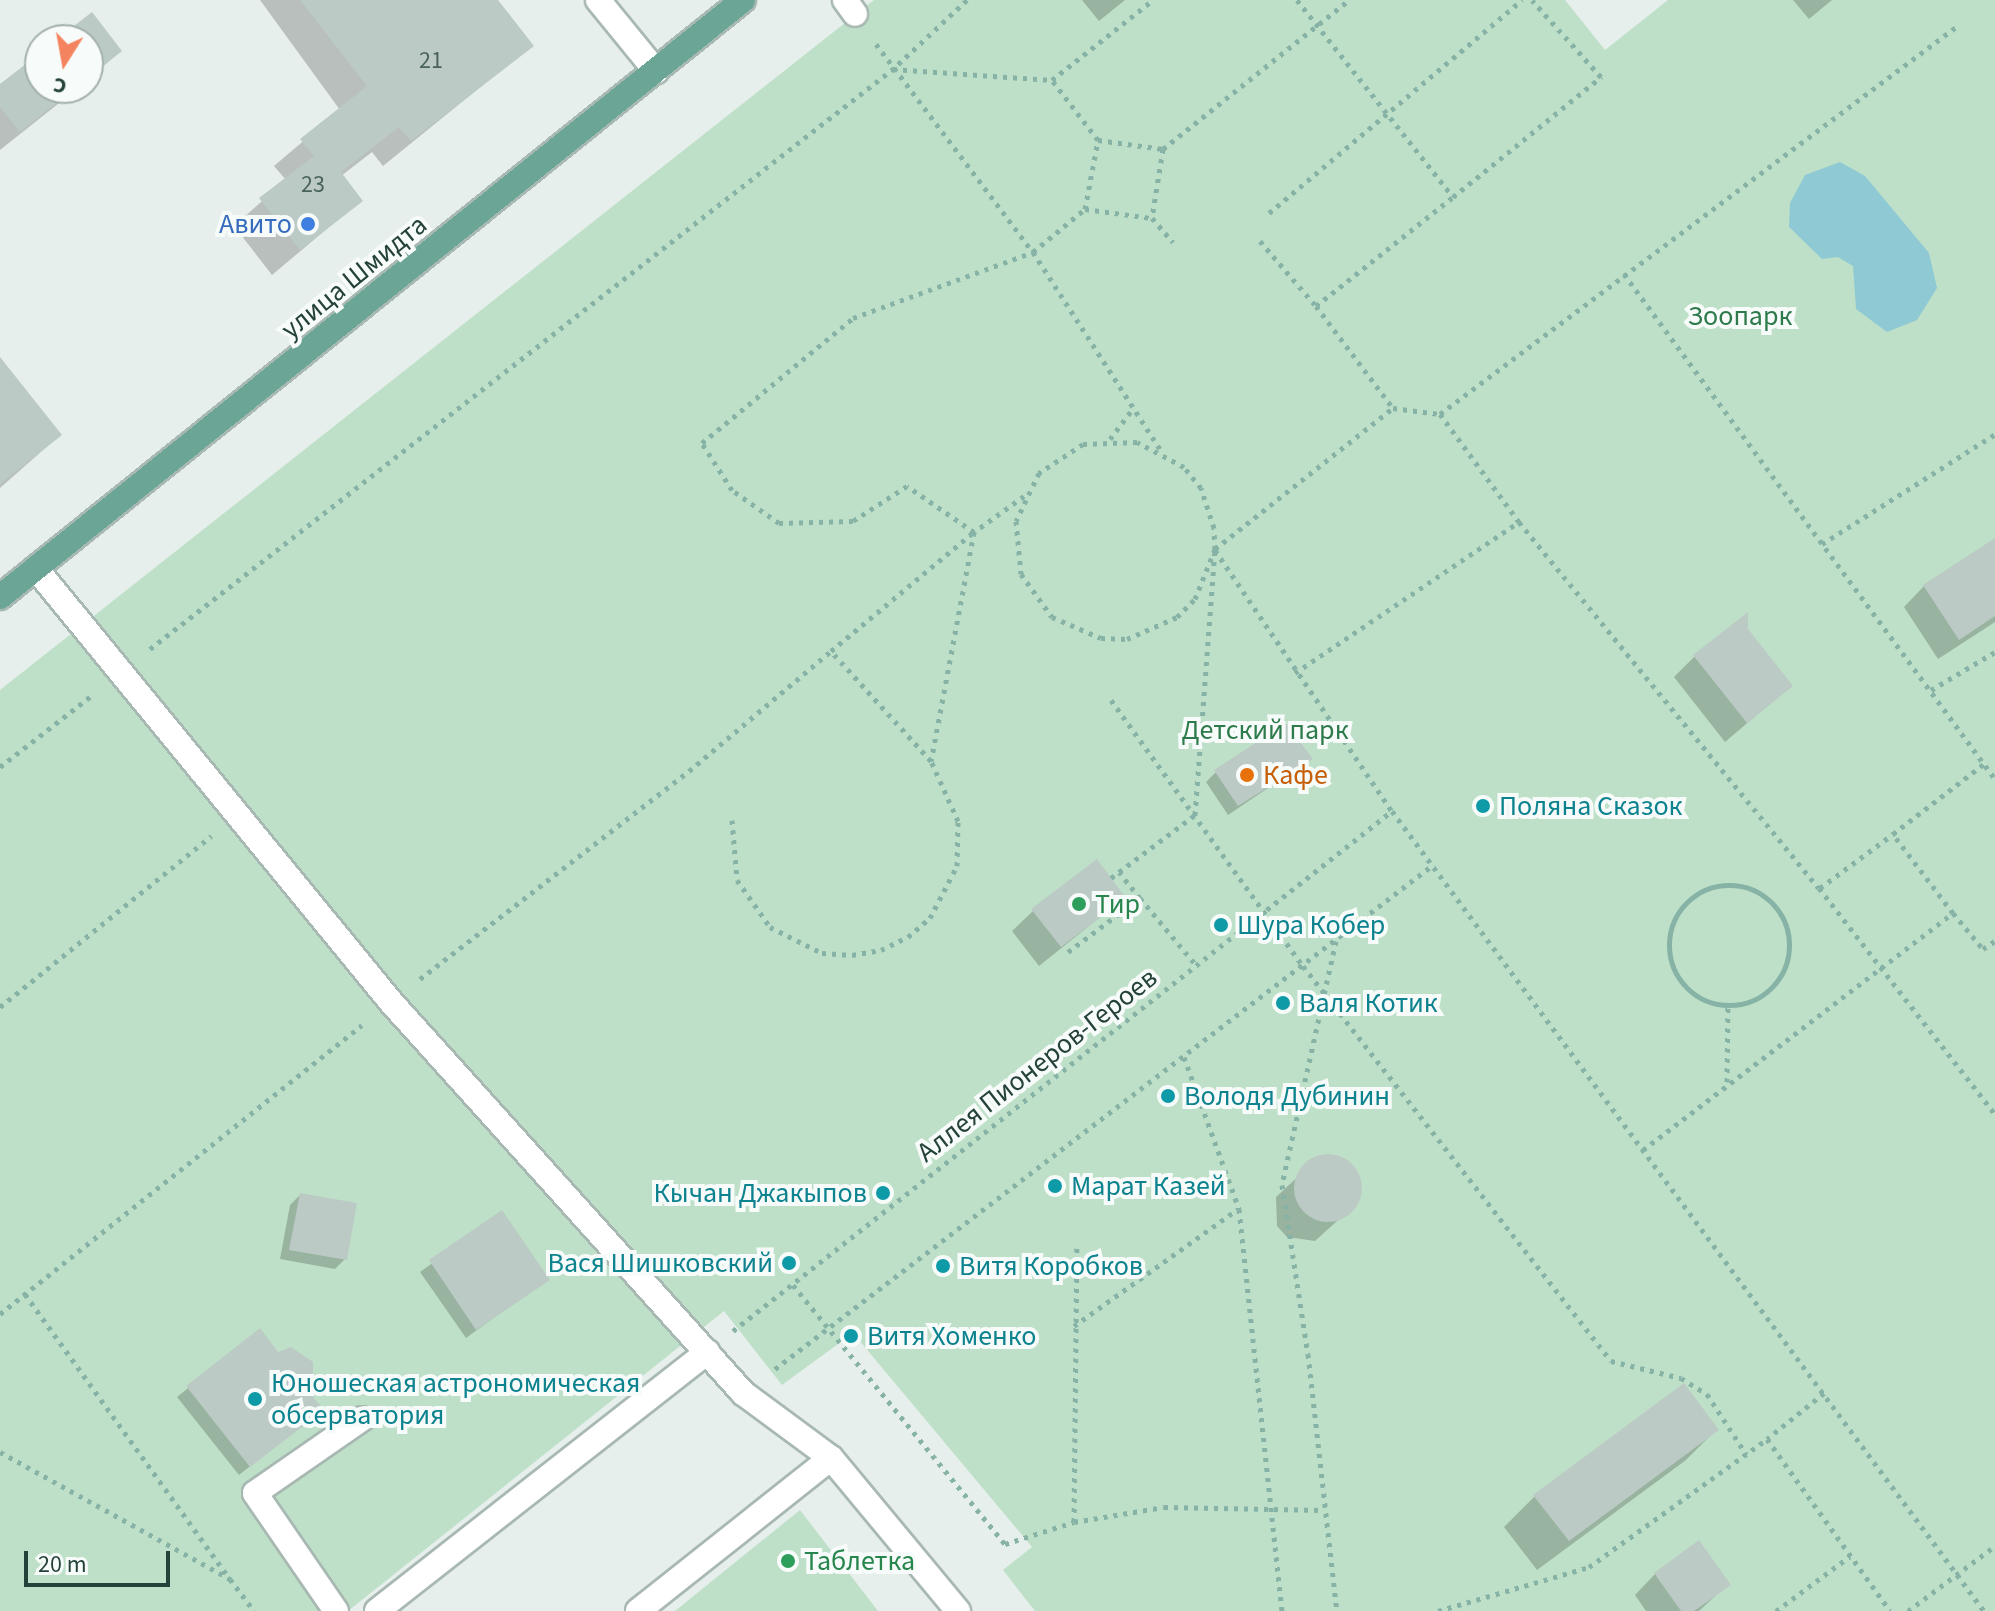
<!DOCTYPE html>
<html>
<head>
<meta charset="utf-8">
<style>
  body { margin:0 }
  #map { position:relative; width:1995px; height:1611px; overflow:hidden; background:#e6efeb; font-family:"Source Sans 3",sans-serif }
  div>[style] { position:absolute }
  [style*='--x'] { left:calc(var(--x)*1px); top:calc(var(--y)*1px); width:calc(var(--w)*1px); rotate:calc(var(--a)*1deg) }
  .green>* { inset:0; background:#bfe0c8 }
  .water>* { inset:0; background:#8ec9d4 }
  .shadow>* { inset:0; background:#0003 }
  .building>* { inset:0; background:#bbcac4 }
  .round { border-radius:50% }
  .path>* { height:5px; margin-top:-2.5px; transform-origin:0; background:repeating-linear-gradient(90deg,#86b3a5 0 4px,transparent 0 10px) }
  .path>.ring { margin:-2.5px; padding:0; box-sizing:content-box; background:none; border:5px solid #86b3a5; border-radius:50% }
  .roads { filter:drop-shadow(2px 0 #a8b8b2) drop-shadow(-2px 0 #a8b8b2) drop-shadow(0 2px #a8b8b2) drop-shadow(0 -2px #a8b8b2) }
  .minor>* { height:24px; margin:-12px; padding:0 12px; transform-origin:12px; border-radius:12px; background:#fff }
  .major>* { height:24px; margin:-12px; padding:0 12px; transform-origin:12px; border-radius:12px; background:#6aa596 }
  .dots>* { width:22px; height:22px; translate:-50% -50%; box-sizing:border-box; border:4px solid #f7fbf9; border-radius:50% }
  span { translate:-50% -50%; white-space:nowrap; text-align:center; line-height:1.15; -webkit-text-stroke:8px #f7fbf9; paint-order:stroke }
  .number-label { font-size:24px; color:#4a645c }
  .number-label span { -webkit-text-stroke-width:0 }
  .shop-label { font-size:28px; color:#366cbe }
  .right { translate:-100% -50%; text-align:right }
  .street-label { font-size:28px; color:#24423a }
  .park-label { font-size:28px; color:#2d7a4b }
  .food-label { font-size:28px; color:#c56008 }
  .left { translate:0 -50%; text-align:left }
  .culture-label { font-size:28px; color:#0d838f }
  .leisure-label { font-size:28px; color:#27864d }
  .north { position:absolute; left:24px; top:24px; width:80px; height:80px; box-sizing:border-box; background:#f7fbf9; border:2px solid #a3b1ad; border-radius:50%; rotate:191deg; font-size:22px; font-weight:700; line-height:32px; text-align:center; color:#24423a }
  .north::after { content:''; display:block; margin:auto; width:28px; height:36px; background:#f4845f; clip-path:polygon(50% 0,100% 100%,50% 72%,0 100%) }
  .scale { position:absolute; left:24px; top:1551px; width:146px; height:36px; box-sizing:border-box; border:4px solid #24423a; border-top:0; padding-left:10px; font-size:24px; line-height:28px; white-space:nowrap; color:#24423a; -webkit-text-stroke:6px #f7fbf9; paint-order:stroke }
</style>
</head>
<body>
<div id="map">
  <div class="green">
    <i style="clip-path:polygon(874px 0,1565px 0,1605px 50px,1668px 0,1995px 0,1995px 1611px,1035px 1611px,1003px 1570px,1032px 1547px,853px 1333px,782px 1385px,724px 1311px,348px 1611px,0 1611px,0 690px)"></i>
    <i style="clip-path:polygon(800px 1510px,878px 1611px,675px 1611px)"></i>
  </div>
  <div class="water">
    <i style="clip-path:polygon(1840px 162px,1865px 176px,1929px 253px,1937px 288px,1917px 320px,1887px 332px,1856px 309px,1853px 266px,1838px 257px,1822px 259px,1789px 227px,1790px 203px,1805px 175px)"></i>
  </div>
  <div class="shadow">
    <i style="clip-path:polygon(260px 0,495px 0,531px 46px,383px 166px,372px 152px,341px 176px,360px 201px,272px 275px,234px 226px,286px 180px,274px 166px,340px 110px)"></i>
    <i style="clip-path:polygon(1082px 0,1125px 0,1099px 21px)"></i>
    <i style="clip-path:polygon(1793px 0,1832px 0,1809px 19px)"></i>
    <i style="clip-path:polygon(91px 15px,120px 51px,88px 80px,88px 40px,59px 40px)"></i>
    <i style="clip-path:polygon(40px 55px,40px 88px,78px 88px,0 150px,0 87px)"></i>
    <i style="clip-path:polygon(0 360px,60px 435px,0 488px)"></i>
    <i style="clip-path:polygon(1995px 545px,1995px 622px,1938px 659px,1904px 607px,1924px 586px)"></i>
    <i style="clip-path:polygon(1746px 629px,1791px 686px,1725px 742px,1674px 677px,1694px 657px)"></i>
    <i style="clip-path:polygon(1311px 759px,1228px 815px,1206px 782px,1216px 772px)"></i>
    <i style="clip-path:polygon(1124px 898px,1039px 966px,1012px 931px,1033px 911px)"></i>
    <i style="clip-path:polygon(1319px 1157px,1347px 1162px,1357px 1173px,1358px 1202px,1315px 1241px,1287px 1237px,1277px 1226px,1276px 1197px)"></i>
    <i style="clip-path:polygon(300px 1195px,345px 1259px,335px 1269px,280px 1259px,290px 1205px)"></i>
    <i style="clip-path:polygon(502px 1213px,547px 1279px,466px 1338px,420px 1272px)"></i>
    <i style="clip-path:polygon(259px 1331px,321px 1410px,239px 1475px,177px 1397px)"></i>
    <i style="clip-path:polygon(1716px 1430px,1686px 1460px,1537px 1570px,1504px 1527px,1535px 1496px)"></i>
    <i style="clip-path:polygon(1655px 1574px,1728px 1584px,1699px 1611px,1646px 1611px,1635px 1595px)"></i>
  </div>
  <div class="building">
    <i style="clip-path:polygon(300px 0,498px 0,534px 46px,411px 141px,399px 127px,341px 172px,363px 201px,300px 250px,259px 198px,314px 156px,300px 139px,367px 86px)"></i>
    <i style="clip-path:polygon(92px 12px,122px 51px,88px 78px,88px 40px,56px 40px)"></i>
    <i style="clip-path:polygon(40px 53px,40px 88px,76px 88px,20px 132px,0 107px,0 84px)"></i>
    <i style="clip-path:polygon(0 357px,62px 435px,0 484px)"></i>
    <i style="clip-path:polygon(1995px 538px,1995px 616px,1959px 640px,1923px 585px)"></i>
    <i style="clip-path:polygon(1748px 612px,1748px 629px,1793px 686px,1747px 723px,1693px 655px)"></i>
    <i style="clip-path:polygon(1286px 723px,1313px 759px,1238px 806px,1214px 770px)"></i>
    <i style="clip-path:polygon(1097px 859px,1126px 898px,1061px 947px,1031px 909px)"></i>
    <i class="round" style="left:1294px;top:1154px;width:68px;height:68px"></i>
    <i style="clip-path:polygon(300px 1193px,357px 1203px,347px 1260px,289px 1250px)"></i>
    <i style="clip-path:polygon(502px 1210px,550px 1280px,476px 1330px,429px 1260px)"></i>
    <i style="clip-path:polygon(260px 1328px,278px 1352px,291px 1347px,313px 1362px,313px 1397px,324px 1410px,250px 1467px,186px 1386px)"></i>
    <i style="clip-path:polygon(1684px 1383px,1719px 1430px,1569px 1541px,1533px 1495px)"></i>
    <i style="clip-path:polygon(1699px 1540px,1731px 1585px,1694px 1611px,1681px 1611px,1654px 1573px)"></i>
  </div>
  <div class="path">
    <i style="--x:967;--y:0;--w:101;--a:137"></i>
    <i style="--x:893;--y:69;--w:159;--a:4"></i>
    <i style="--x:1052;--y:80;--w:129;--a:-38.4"></i>
    <i style="--x:1297;--y:0;--w:251;--a:51.6"></i>
    <i style="--x:1453;--y:197;--w:191;--a:-39"></i>
    <i style="--x:1601;--y:77;--w:103;--a:-131.9"></i>
    <i style="--x:876;--y:44;--w:261;--a:53"></i>
    <i style="--x:1033;--y:252;--w:238;--a:57.2"></i>
    <i style="--x:1098;--y:140;--w:66;--a:7.9"></i>
    <i style="--x:1163;--y:149;--w:70;--a:99.1"></i>
    <i style="--x:1163;--y:149;--w:238;--a:-38.7"></i>
    <i style="--x:1085;--y:209;--w:68;--a:7.7"></i>
    <i style="--x:1152;--y:218;--w:32;--a:49"></i>
    <i style="--x:1269;--y:213;--w:331;--a:-40.1"></i>
    <i style="--x:1260;--y:241;--w:86;--a:49.3"></i>
    <i style="--x:1316;--y:306;--w:175;--a:-38.5"></i>
    <i style="--x:1624;--y:274;--w:627;--a:53.7"></i>
    <i style="--x:1316;--y:306;--w:128;--a:53"></i>
    <i style="--x:1440;--y:414;--w:645;--a:-36.87"></i>
    <i style="--x:1110;--y:439;--w:35;--a:-53"></i>
    <i style="--x:1024;--y:496;--w:62;--a:144.2"></i>
    <i style="--x:974;--y:532;--w:81;--a:-145.5"></i>
    <i style="--x:907;--y:486;--w:64;--a:147.1"></i>
    <i style="--x:853;--y:521;--w:74;--a:178.5"></i>
    <i style="--x:779;--y:523;--w:57;--a:-144.9"></i>
    <i style="--x:732;--y:490;--w:56;--a:-122.6"></i>
    <i style="--x:702;--y:443;--w:196;--a:-39.6"></i>
    <i style="--x:853;--y:318;--w:192;--a:-20.1"></i>
    <i style="--x:1033;--y:252;--w:67;--a:-39.6"></i>
    <i style="--x:1085;--y:209;--w:70;--a:-79.3"></i>
    <i style="--x:1098;--y:140;--w:76;--a:-127.5"></i>
    <i style="--x:1822;--y:544;--w:205;--a:-32.4"></i>
    <i style="--x:1215;--y:550;--w:315;--a:55.9"></i>
    <i style="--x:1392;--y:811;--w:995;--a:53.5"></i>
    <i style="--x:150;--y:649;--w:943;--a:-37.98"></i>
    <i style="--x:1295;--y:673;--w:270;--a:-34"></i>
    <i style="--x:1931;--y:690;--w:74;--a:-30.7"></i>
    <i style="--x:1111;--y:700;--w:328;--a:54.2"></i>
    <i style="--x:1303;--y:966;--w:501;--a:52.05"></i>
    <i style="--x:1611;--y:1361;--w:72;--a:13.7"></i>
    <i style="--x:1681;--y:1378;--w:31;--a:32"></i>
    <i style="--x:1707;--y:1394;--w:72;--a:57"></i>
    <i style="--x:0;--y:767;--w:117;--a:-38"></i>
    <i style="--x:732;--y:820;--w:60;--a:85.2"></i>
    <i style="--x:737;--y:880;--w:57;--a:54.9"></i>
    <i style="--x:770;--y:927;--w:58;--a:26.6"></i>
    <i style="--x:822;--y:953;--w:30;--a:4"></i>
    <i style="--x:852;--y:955;--w:29;--a:-10"></i>
    <i style="--x:881;--y:950;--w:30;--a:-26"></i>
    <i style="--x:908;--y:937;--w:29;--a:-41"></i>
    <i style="--x:930;--y:918;--w:59;--a:-62.6"></i>
    <i style="--x:957;--y:866;--w:45;--a:-88.7"></i>
    <i style="--x:958;--y:821;--w:66;--a:-114.2"></i>
    <i style="--x:1111;--y:878;--w:105;--a:-36.9"></i>
    <i style="--x:1195;--y:815;--w:267;--a:-85.7"></i>
    <i style="--x:1215;--y:549;--w:21;--a:-93"></i>
    <i style="--x:1214;--y:528;--w:42;--a:-108"></i>
    <i style="--x:1201;--y:488;--w:27;--a:-129"></i>
    <i style="--x:1184;--y:467;--w:53;--a:-152"></i>
    <i style="--x:1137;--y:442;--w:54;--a:177.9"></i>
    <i style="--x:1083;--y:444;--w:53;--a:146.6"></i>
    <i style="--x:1039;--y:473;--w:53;--a:115.6"></i>
    <i style="--x:1016;--y:521;--w:53;--a:84.6"></i>
    <i style="--x:1021;--y:574;--w:53;--a:54.2"></i>
    <i style="--x:1052;--y:617;--w:53;--a:23.2"></i>
    <i style="--x:1101;--y:638;--w:26;--a:2"></i>
    <i style="--x:1127;--y:639;--w:55;--a:-23.7"></i>
    <i style="--x:1177;--y:617;--w:25;--a:-45"></i>
    <i style="--x:1195;--y:599;--w:54;--a:-68.2"></i>
    <i style="--x:1215;--y:549;--w:227;--a:-38.4"></i>
    <i style="--x:1393;--y:408;--w:47;--a:7.3"></i>
    <i style="--x:1440;--y:414;--w:134;--a:53.8"></i>
    <i style="--x:1519;--y:522;--w:473;--a:50.7"></i>
    <i style="--x:1819;--y:888;--w:286;--a:52.1"></i>
    <i class="ring" style="left:1669px;top:885px;width:115px;height:115px"></i>
    <i style="--x:1820;--y:888;--w:91;--a:-36.5"></i>
    <i style="--x:1140;--y:898;--w:87;--a:50.1"></i>
    <i style="--x:1953;--y:913;--w:99;--a:-127.2"></i>
    <i style="--x:1893;--y:834;--w:115;--a:-37.6"></i>
    <i style="--x:1336;--y:941;--w:250;--a:102.5"></i>
    <i style="--x:1282;--y:1185;--w:171;--a:81.3"></i>
    <i style="--x:1308;--y:1354;--w:259;--a:83.6"></i>
    <i style="--x:1068;--y:952;--w:90;--a:-36.9"></i>
    <i style="--x:1140;--y:898;--w:33;--a:-129"></i>
    <i style="--x:420;--y:979;--w:340;--a:-37.7"></i>
    <i style="--x:689;--y:771;--w:186;--a:-40.2"></i>
    <i style="--x:831;--y:651;--w:186;--a:-39.8"></i>
    <i style="--x:974;--y:532;--w:233;--a:100.6"></i>
    <i style="--x:931;--y:761;--w:149;--a:-132.3"></i>
    <i style="--x:0;--y:1007;--w:272;--a:-39"></i>
    <i style="--x:1184;--y:1057;--w:162;--a:70.1"></i>
    <i style="--x:1239;--y:1209;--w:404;--a:83.9"></i>
    <i style="--x:1727;--y:1082;--w:77;--a:-89.3"></i>
    <i style="--x:1643;--y:1150;--w:390;--a:-37.4"></i>
    <i style="--x:1953;--y:913;--w:47;--a:50.2"></i>
    <i style="--x:1983;--y:949;--w:14;--a:-34"></i>
    <i style="--x:793;--y:1285;--w:335;--a:50.7"></i>
    <i style="--x:1005;--y:1544;--w:72;--a:-17.7"></i>
    <i style="--x:1074;--y:1522;--w:91;--a:-9.5"></i>
    <i style="--x:1164;--y:1507;--w:160;--a:1.1"></i>
    <i style="--x:25;--y:1294;--w:351;--a:54.3"></i>
    <i style="--x:0;--y:1314;--w:463;--a:-38.6"></i>
    <i style="--x:1074;--y:1326;--w:201;--a:-35.5"></i>
    <i style="--x:733;--y:1331;--w:839;--a:-38.28"></i>
    <i style="--x:775;--y:1369;--w:830;--a:-37.46"></i>
    <i style="--x:1824;--y:1393;--w:73;--a:141.1"></i>
    <i style="--x:1767;--y:1439;--w:211;--a:54.4"></i>
    <i style="--x:0;--y:1452;--w:263;--a:28.9"></i>
    <i style="--x:230;--y:1579;--w:40;--a:53"></i>
    <i style="--x:1074;--y:1522;--w:276;--a:-89.4"></i>
    <i style="--x:1438;--y:1611;--w:157;--a:-16.2"></i>
    <i style="--x:1589;--y:1567;--w:219;--a:-35.7"></i>
    <i style="--x:1776;--y:1611;--w:92;--a:-36.6"></i>
    <i style="--x:1908;--y:1611;--w:109;--a:-36.8"></i>
  </div>
  <div class="roads">
    <div class="minor">
      <i style="--x:598;--y:0;--w:92;--a:50.8"></i>
      <i style="--x:845;--y:0;--w:17;--a:54"></i>
      <i style="--x:37;--y:570;--w:559;--a:50.67"></i>
      <i style="--x:391;--y:1002;--w:526;--a:48"></i>
      <i style="--x:743;--y:1393;--w:109;--a:36.5"></i>
      <i style="--x:831;--y:1458;--w:199;--a:50.3"></i>
      <i style="--x:336;--y:1611;--w:143;--a:-124.5"></i>
      <i style="--x:255;--y:1493;--w:130;--a:-34.7"></i>
      <i style="--x:377;--y:1611;--w:420;--a:-38.1"></i>
      <i style="--x:638;--y:1611;--w:246;--a:-38.4"></i>
    </div>
    <div class="major">
      <i style="--x:0;--y:597;--w:953;--a:-38.78"></i>
    </div>
  </div>
  <div class="dots">
    <i style="left:308px;top:224px;background:#3f7fe0"></i>
    <i style="left:1247px;top:775px;background:#e8710a"></i>
    <i style="left:1483px;top:806px;background:#0f9aa8"></i>
    <i style="left:1079px;top:904px;background:#2e9e5b"></i>
    <i style="left:1221px;top:925px;background:#0f9aa8"></i>
    <i style="left:1283px;top:1003px;background:#0f9aa8"></i>
    <i style="left:1168px;top:1096px;background:#0f9aa8"></i>
    <i style="left:1055px;top:1186px;background:#0f9aa8"></i>
    <i style="left:883px;top:1193px;background:#0f9aa8"></i>
    <i style="left:789px;top:1263px;background:#0f9aa8"></i>
    <i style="left:943px;top:1266px;background:#0f9aa8"></i>
    <i style="left:851px;top:1336px;background:#0f9aa8"></i>
    <i style="left:255px;top:1399px;background:#0f9aa8"></i>
    <i style="left:788px;top:1561px;background:#2e9e5b"></i>
  </div>
  <div class="number-label">
    <span style="left:431px;top:61px">21</span>
    <span style="left:313px;top:185px">23</span>
  </div>
  <div class="shop-label">
    <span class="right" style="left:292px;top:224px">Авито</span>
  </div>
  <div class="street-label">
    <span style="left:354px;top:277px;rotate:-39deg">улица Шмидта</span>
    <span style="left:1037px;top:1065px;rotate:-38deg">Аллея Пионеров-Героев</span>
  </div>
  <div class="park-label">
    <span style="left:1740px;top:316px">Зоопарк</span>
    <span style="left:1265px;top:730px">Детский парк</span>
  </div>
  <div class="food-label">
    <span class="left" style="left:1263px;top:775px">Кафе</span>
  </div>
  <div class="culture-label">
    <span class="left" style="left:1499px;top:806px">Поляна Сказок</span>
    <span class="left" style="left:1237px;top:925px">Шура Кобер</span>
    <span class="left" style="left:1299px;top:1003px">Валя Котик</span>
    <span class="left" style="left:1184px;top:1096px">Володя Дубинин</span>
    <span class="left" style="left:1071px;top:1186px">Марат Казей</span>
    <span class="right" style="left:867px;top:1193px">Кычан Джакыпов</span>
    <span class="right" style="left:773px;top:1263px">Вася Шишковский</span>
    <span class="left" style="left:959px;top:1266px">Витя Коробков</span>
    <span class="left" style="left:867px;top:1336px">Витя Хоменко</span>
    <span class="left" style="left:271px;top:1399px">Юношеская астрономическая<br>обсерватория</span>
  </div>
  <div class="leisure-label">
    <span class="left" style="left:1095px;top:904px">Тир</span>
    <span class="left" style="left:804px;top:1561px">Таблетка</span>
  </div>
  <div class="north">С</div>
  <div class="scale">20 m</div>
</div>
</body>
</html>
